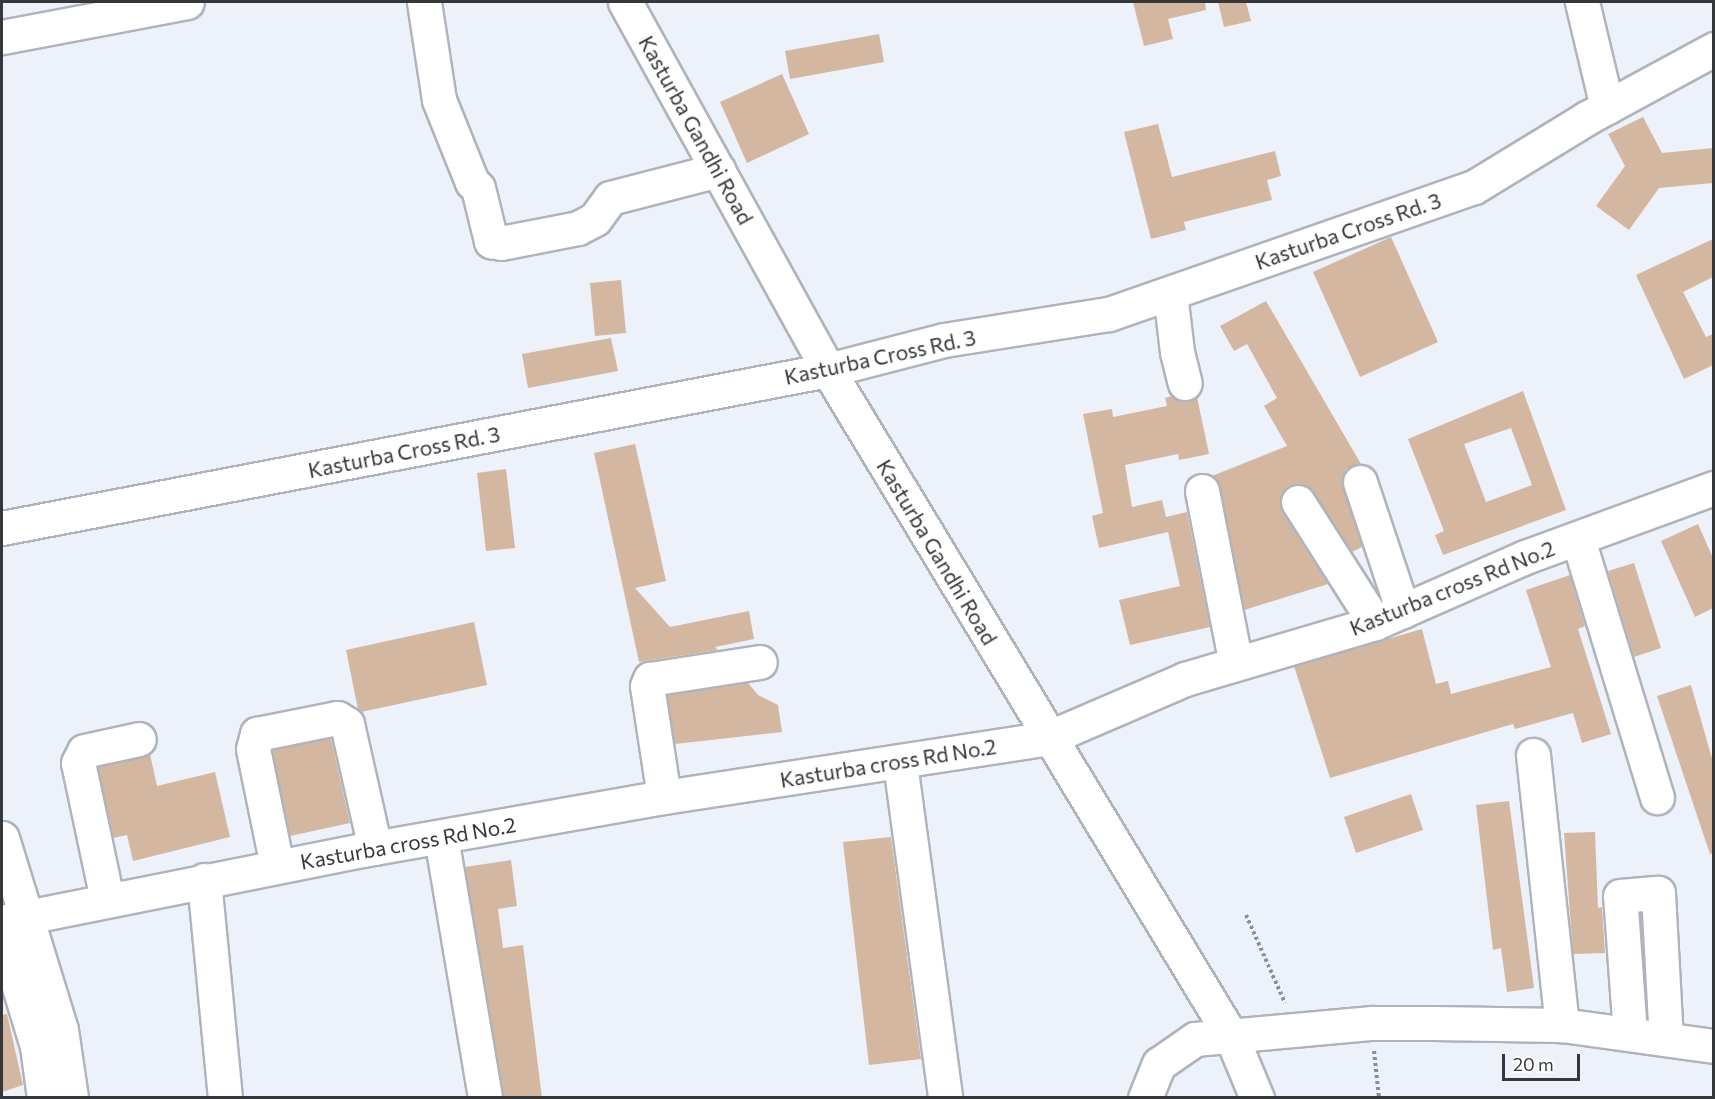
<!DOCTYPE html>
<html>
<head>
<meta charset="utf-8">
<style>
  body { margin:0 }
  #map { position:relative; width:1715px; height:1099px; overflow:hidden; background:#edf1f9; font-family:Commissioner,sans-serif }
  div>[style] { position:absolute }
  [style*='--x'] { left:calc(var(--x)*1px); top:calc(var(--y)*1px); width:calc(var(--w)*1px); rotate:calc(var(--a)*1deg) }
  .building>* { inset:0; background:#d4b7a0 }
  .path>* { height:4px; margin-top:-2px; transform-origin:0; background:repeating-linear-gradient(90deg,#8a8d92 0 3px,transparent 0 6px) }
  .roads { filter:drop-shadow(2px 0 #afb3bb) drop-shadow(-2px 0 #afb3bb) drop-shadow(0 2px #afb3bb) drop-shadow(0 -2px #afb3bb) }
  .minor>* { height:33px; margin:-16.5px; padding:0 16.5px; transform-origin:16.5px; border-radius:16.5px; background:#fff }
  .major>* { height:33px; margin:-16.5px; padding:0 16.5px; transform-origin:16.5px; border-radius:16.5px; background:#fff }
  span { translate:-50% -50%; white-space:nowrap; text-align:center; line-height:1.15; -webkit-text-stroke:5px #fefefe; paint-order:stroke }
  .street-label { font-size:21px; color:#35373a }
  .frame { position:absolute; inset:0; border:3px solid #35373a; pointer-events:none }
  .scale { position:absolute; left:1502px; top:1054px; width:78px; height:27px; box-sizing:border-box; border:3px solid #35373a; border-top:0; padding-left:8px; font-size:18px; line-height:21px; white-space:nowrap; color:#35373a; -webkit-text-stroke:4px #fefefe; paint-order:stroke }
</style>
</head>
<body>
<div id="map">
  <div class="building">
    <i style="clip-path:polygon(1133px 2px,1205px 2px,1206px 10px,1168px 19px,1173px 39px,1144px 46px)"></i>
    <i style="clip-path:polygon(1218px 2px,1246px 2px,1251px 21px,1224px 27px)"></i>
    <i style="clip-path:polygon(879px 34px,884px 62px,790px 79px,785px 51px)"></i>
    <i style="clip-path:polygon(782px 74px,809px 134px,747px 163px,720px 102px)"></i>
    <i style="clip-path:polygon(1643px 117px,1662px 153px,1713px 148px,1713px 183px,1659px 188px,1629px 230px,1596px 206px,1625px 166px,1608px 134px)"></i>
    <i style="clip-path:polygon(1158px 124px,1172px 177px,1275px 151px,1281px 176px,1267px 180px,1272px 200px,1184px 222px,1186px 230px,1151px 239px,1124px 132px)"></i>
    <i style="clip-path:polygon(1391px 237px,1438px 342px,1360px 377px,1313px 272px)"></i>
    <i style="clip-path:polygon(1713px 239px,1713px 277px,1683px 292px,1706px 337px,1713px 334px,1713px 365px,1684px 379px,1636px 275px)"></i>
    <i style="clip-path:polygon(621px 280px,626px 333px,595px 336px,590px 283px)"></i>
    <i style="clip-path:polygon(1266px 301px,1361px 464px,1346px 469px,1342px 479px,1362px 547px,1352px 552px,1307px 486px,1288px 486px,1281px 494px,1282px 512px,1328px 584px,1244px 610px,1220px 487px,1212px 476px,1287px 446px,1264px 406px,1277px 398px,1247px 344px,1234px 351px,1220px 326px)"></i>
    <i style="clip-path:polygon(611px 338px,618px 371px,528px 388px,522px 354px)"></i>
    <i style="clip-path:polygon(evenodd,1523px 391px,1566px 510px,1443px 555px,1435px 535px,1444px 531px,1408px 439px,1523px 391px,1511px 428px,1532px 485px,1486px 502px,1464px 444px,1511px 428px)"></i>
    <i style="clip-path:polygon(1172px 396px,1181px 401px,1197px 397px,1209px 454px,1179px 460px,1178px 454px,1125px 465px,1132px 507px,1162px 500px,1166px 517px,1187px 512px,1210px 627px,1130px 645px,1119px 600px,1180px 586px,1168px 532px,1099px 548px,1092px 516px,1103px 513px,1083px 414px,1112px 409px,1113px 417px,1167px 406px,1165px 398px)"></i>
    <i style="clip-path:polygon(635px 444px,666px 581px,635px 588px,670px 627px,749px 611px,754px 639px,715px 647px,718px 650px,639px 662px,594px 453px)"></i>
    <i style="clip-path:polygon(506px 469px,515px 548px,486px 551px,477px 473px)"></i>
    <i style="clip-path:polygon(1698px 524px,1713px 558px,1713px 608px,1695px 617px,1661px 541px)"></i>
    <i style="clip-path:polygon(1634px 563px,1661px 648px,1634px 657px,1608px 571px)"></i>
    <i style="clip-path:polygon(1570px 575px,1585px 626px,1578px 629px,1611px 734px,1582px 743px,1573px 713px,1515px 729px,1513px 724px,1330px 778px,1294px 666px,1422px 629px,1436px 684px,1448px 681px,1451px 694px,1551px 667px,1526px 590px)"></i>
    <i style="clip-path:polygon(474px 622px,487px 685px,361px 712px,358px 709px,346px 650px)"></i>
    <i style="clip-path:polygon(748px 683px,758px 695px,778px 705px,782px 732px,675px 744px,667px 695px)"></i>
    <i style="clip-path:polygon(1691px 685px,1713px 762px,1713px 853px,1710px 854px,1657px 696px)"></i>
    <i style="clip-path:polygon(331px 738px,350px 823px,290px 836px,272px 750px)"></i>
    <i style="clip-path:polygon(150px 754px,157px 786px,215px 772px,230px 837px,133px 861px,127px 835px,113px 838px,98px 767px)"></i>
    <i style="clip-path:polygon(1411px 794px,1423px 830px,1356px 853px,1344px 817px)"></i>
    <i style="clip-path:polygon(1509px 801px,1534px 988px,1507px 992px,1501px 948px,1493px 950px,1476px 805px)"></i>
    <i style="clip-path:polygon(1595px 832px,1598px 908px,1602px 907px,1605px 953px,1573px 954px,1564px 833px)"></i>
    <i style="clip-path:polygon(891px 837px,921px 1059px,869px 1065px,843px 842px)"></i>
    <i style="clip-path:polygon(511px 860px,517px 906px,498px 909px,503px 948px,523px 945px,542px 1098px,503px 1098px,465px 867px)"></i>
    <i style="clip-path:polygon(7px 1014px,23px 1085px,2px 1092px,2px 1015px)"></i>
  </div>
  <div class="path">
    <i style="--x:1246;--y:915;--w:96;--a:66.1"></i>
    <i style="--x:1374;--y:1051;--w:47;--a:83.9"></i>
  </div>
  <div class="roads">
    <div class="minor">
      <i style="--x:424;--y:2;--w:99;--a:81.3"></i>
      <i style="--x:439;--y:100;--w:88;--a:68.1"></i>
      <i style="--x:472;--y:182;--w:8;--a:45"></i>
      <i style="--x:478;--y:188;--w:55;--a:76.2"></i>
      <i style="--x:491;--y:241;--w:10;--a:11"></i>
      <i style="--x:501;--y:243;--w:78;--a:-11"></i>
      <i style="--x:578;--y:228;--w:19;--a:-28"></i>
      <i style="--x:595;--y:219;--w:26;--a:-54"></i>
      <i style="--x:610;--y:198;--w:112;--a:-14.5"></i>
      <i style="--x:1582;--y:2;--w:108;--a:76.6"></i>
      <i style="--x:2;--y:37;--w:188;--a:-10.7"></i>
      <i style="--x:1170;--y:293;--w:59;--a:83.2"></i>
      <i style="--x:1177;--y:352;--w:32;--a:76"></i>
      <i style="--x:1360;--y:482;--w:136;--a:71.6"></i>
      <i style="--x:1202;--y:491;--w:176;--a:78.9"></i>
      <i style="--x:1298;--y:502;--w:143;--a:57.5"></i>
      <i style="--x:2;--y:528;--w:841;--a:-10.83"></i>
      <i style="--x:828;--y:370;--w:120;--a:-14.5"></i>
      <i style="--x:944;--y:340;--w:167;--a:-9"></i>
      <i style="--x:1109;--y:314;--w:386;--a:-19.2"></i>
      <i style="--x:1474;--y:187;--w:132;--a:-31.4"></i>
      <i style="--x:1587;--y:118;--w:145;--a:-28.5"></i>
      <i style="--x:1578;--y:539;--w:270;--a:73"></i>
      <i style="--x:1533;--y:755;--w:272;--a:83.9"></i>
      <i style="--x:900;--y:763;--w:338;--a:82.3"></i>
      <i style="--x:664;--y:797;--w:112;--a:-98.7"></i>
      <i style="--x:647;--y:686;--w:8;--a:-67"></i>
      <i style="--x:650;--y:679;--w:111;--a:-8.8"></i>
      <i style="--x:441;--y:837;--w:265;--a:80.4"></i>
      <i style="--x:277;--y:866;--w:119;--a:-101.6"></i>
      <i style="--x:253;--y:749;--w:16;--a:-75"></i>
      <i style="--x:257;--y:734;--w:82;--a:-11.3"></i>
      <i style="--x:337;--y:718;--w:12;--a:31"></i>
      <i style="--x:347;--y:724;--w:127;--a:77.3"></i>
      <i style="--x:204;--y:880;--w:219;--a:84.5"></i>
      <i style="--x:107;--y:899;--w:139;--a:-102"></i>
      <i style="--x:78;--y:763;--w:13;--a:-63"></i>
      <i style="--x:84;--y:751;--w:56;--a:-12.3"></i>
      <i style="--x:2;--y:922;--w:368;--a:-11.3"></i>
      <i style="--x:363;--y:850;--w:306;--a:-10"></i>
      <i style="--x:664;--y:797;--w:389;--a:-8.7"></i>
      <i style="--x:1048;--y:738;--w:149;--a:-23.3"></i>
      <i style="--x:1185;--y:679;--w:198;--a:-16.4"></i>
      <i style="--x:1375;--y:623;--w:164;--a:-23.7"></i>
      <i style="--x:1525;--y:557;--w:201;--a:-20.1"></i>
      <i style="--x:1630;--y:1034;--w:138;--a:-94.1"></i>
      <i style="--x:1620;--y:896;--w:38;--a:-5"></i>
      <i style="--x:1658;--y:893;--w:146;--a:86.9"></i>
      <i style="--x:1145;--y:1098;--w:37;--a:-68"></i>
      <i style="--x:1159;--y:1064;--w:44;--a:-34.8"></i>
      <i style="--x:1195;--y:1039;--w:178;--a:-5.2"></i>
      <i style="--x:1372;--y:1023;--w:62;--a:0"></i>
      <i style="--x:1434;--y:1023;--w:128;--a:0.9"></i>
      <i style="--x:1562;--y:1025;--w:153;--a:7.9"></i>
    </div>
    <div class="major">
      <i style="--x:625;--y:2;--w:420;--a:61.1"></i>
      <i style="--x:828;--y:370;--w:781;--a:58.83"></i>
      <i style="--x:1232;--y:1038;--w:65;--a:67.4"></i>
      <i style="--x:2;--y:838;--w:201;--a:72.9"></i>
      <i style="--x:61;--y:1030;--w:69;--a:81.6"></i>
      <i style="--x:2;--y:931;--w:120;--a:73.1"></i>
      <i style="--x:37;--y:1046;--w:52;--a:82.3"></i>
    </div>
  </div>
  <div class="street-label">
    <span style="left:696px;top:130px;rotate:61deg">Kasturba Gandhi Road</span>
    <span style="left:1348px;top:231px;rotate:-19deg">Kasturba Cross Rd. 3</span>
    <span style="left:880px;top:357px;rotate:-12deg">Kasturba Cross Rd. 3</span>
    <span style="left:404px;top:452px;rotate:-11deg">Kasturba Cross Rd. 3</span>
    <span style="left:937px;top:552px;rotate:59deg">Kasturba Gandhi Road</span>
    <span style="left:1452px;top:588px;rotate:-22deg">Kasturba cross Rd No.2</span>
    <span style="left:888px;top:763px;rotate:-9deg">Kasturba cross Rd No.2</span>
    <span style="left:408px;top:843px;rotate:-10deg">Kasturba cross Rd No.2</span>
  </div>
  <div class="frame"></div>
  <div class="scale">20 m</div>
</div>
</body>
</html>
